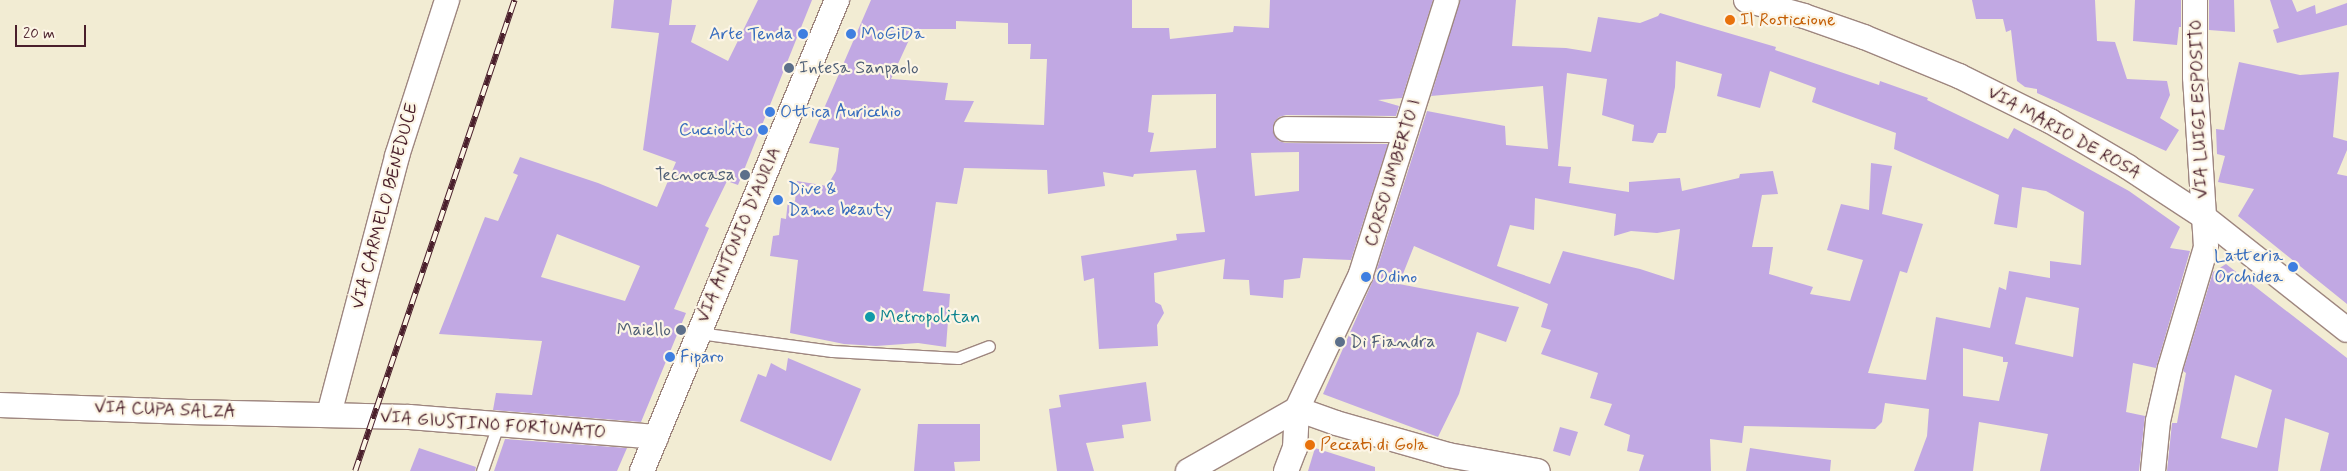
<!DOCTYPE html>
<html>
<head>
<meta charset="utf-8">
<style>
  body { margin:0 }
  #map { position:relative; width:2347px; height:471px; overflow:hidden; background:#f2ecd3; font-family:Mynerve,sans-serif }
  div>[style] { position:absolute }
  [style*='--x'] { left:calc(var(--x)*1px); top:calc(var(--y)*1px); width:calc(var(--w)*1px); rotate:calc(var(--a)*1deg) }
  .building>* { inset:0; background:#c1a8e3 }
  .roads { filter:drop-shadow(1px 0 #9e867f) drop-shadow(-1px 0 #9e867f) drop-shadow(0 1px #9e867f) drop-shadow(0 -1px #9e867f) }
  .lane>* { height:11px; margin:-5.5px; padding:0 5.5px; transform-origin:5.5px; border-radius:5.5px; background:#fff }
  .street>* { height:24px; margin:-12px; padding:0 12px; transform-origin:12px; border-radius:12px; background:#fff }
  .rail>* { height:5.5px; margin-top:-2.75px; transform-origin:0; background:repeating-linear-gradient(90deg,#fcf5e5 0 11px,#4a1f2b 0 22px); box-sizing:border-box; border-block:1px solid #4a1f2b }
  .dots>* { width:14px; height:14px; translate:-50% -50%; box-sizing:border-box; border:2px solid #fcf5e5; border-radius:50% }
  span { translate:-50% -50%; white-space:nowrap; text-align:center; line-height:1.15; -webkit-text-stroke:4.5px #fcf5e5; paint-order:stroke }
  .food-label { font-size:18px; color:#c56008 }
  .left { translate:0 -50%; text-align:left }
  .shop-label { font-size:18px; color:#366cbe }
  .right { translate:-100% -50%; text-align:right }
  .service-label { font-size:18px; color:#4e5e75 }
  .street-label { font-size:18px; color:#4a1f2b }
  .culture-label { font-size:18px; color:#0d838f }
  .scale { position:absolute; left:15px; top:25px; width:71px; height:22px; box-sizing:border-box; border:2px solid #4a1f2b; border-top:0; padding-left:6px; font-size:15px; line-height:18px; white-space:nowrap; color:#4a1f2b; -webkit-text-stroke:4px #fcf5e5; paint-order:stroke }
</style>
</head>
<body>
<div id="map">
  <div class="building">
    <i style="clip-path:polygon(evenodd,614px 0,672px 0,669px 25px,696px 25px,691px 42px,728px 61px,758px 0,812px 0,738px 185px,727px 181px,705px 226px,709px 228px,674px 309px,686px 313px,641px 422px,493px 410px,496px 393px,532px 395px,542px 341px,439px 334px,485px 217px,498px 221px,518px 175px,513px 173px,520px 157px,598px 183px,657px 207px,676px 162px,643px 150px,659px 33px,611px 28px,614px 0,557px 234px,640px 266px,625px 301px,541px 277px,557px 234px)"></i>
    <i style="clip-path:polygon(evenodd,871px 0,1132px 0,1132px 28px,1169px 28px,1170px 39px,1233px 32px,1234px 26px,1269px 28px,1270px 0,1433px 0,1402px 98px,1378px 100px,1399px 106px,1396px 116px,1286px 115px,1279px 117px,1274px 122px,1274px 135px,1279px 141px,1285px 143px,1388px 144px,1351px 260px,1303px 258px,1300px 278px,1284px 280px,1283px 298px,1250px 295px,1249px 280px,1223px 279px,1225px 259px,1154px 273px,1155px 302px,1161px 305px,1164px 313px,1157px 325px,1158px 346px,1099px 349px,1094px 278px,1084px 281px,1081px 256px,1177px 240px,1176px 234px,1205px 232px,1196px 170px,1134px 174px,1133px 177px,1103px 172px,1105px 186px,1048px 194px,1047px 170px,964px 168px,957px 204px,936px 202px,923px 291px,950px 294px,946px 347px,918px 343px,876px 346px,844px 344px,790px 333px,798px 260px,770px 256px,773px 236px,779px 235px,781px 218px,786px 219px,788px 200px,795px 201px,797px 181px,827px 186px,836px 171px,839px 148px,809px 143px,871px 0,956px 21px,1008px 23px,1008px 44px,1031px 44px,1030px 59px,1047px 59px,1044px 125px,964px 122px,974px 101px,945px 100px,948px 83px,891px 79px,914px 29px,956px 29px,956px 21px,871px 0,1216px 94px,1216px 148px,1150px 152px,1154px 133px,1148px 132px,1152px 95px,1216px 94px,871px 0,1299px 152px,1299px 191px,1255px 196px,1251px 153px,1299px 152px)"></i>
    <i style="clip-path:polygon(evenodd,1460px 0,1516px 0,1512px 46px,1566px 48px,1591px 52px,1598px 17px,1640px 23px,1658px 16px,1660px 13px,1776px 47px,1775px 50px,1879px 85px,1880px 81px,1928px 98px,1927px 100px,2008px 139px,2014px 128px,2129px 191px,2180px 227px,2170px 248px,2190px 251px,2156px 368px,2133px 363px,2126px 412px,2145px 416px,2139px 471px,2040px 471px,2048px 434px,1979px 422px,1973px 471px,1914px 471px,1927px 436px,1929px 409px,1885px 403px,1882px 422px,1875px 429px,1744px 426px,1742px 443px,1710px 439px,1711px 471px,1639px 471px,1644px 455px,1627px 451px,1630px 435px,1604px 425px,1612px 404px,1590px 398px,1598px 373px,1541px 354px,1551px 330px,1541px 327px,1548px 304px,1414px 246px,1399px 284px,1519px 307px,1506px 342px,1477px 332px,1459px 394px,1438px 437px,1323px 394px,1374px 278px,1427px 111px,1505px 126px,1506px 145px,1548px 149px,1543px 86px,1431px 96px,1460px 0,1676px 61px,1722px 74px,1717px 96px,1760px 108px,1770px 71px,1816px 88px,1812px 102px,1896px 133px,1894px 149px,1999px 195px,1994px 224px,2017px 228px,2022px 187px,2046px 191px,2084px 212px,2081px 265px,2050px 261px,2050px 278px,2009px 271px,2006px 290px,1999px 287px,1990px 328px,1936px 317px,1926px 380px,1868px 373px,1900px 271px,1907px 273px,1923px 224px,1882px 214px,1892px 166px,1871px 163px,1869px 210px,1841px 204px,1827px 250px,1863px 260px,1850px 301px,1810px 294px,1813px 287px,1769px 274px,1773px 247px,1752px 247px,1762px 195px,1778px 194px,1773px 171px,1740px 174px,1739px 178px,1682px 191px,1680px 178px,1629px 182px,1629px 192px,1569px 183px,1571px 167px,1558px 166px,1567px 73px,1607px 79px,1602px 115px,1634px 125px,1632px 141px,1653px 143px,1658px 133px,1666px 133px,1675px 87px,1676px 61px,1460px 0,1535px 198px,1616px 214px,1614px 236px,1631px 231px,1657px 233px,1680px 229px,1674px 280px,1640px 269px,1563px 251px,1550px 284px,1497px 266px,1510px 225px,1534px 230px,1535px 198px,1460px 0,2026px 297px,2079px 308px,2073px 357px,2015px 344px,2026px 297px,1460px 0,1963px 348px,2003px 357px,2003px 362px,2008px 362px,1999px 401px,1963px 396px,1963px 348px)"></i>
    <i style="clip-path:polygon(1972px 0,2095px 0,2097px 41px,2115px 42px,2127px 79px,2167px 81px,2170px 95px,2160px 118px,2179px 130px,2166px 151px,2037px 93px,2037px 89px,2025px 87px,2017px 81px,2011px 30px,2006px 32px,2003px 19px,1976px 19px)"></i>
    <i style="clip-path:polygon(2135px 0,2181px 0,2181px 27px,2179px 27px,2177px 45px,2133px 41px)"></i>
    <i style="clip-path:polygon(2209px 0,2234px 0,2235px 32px,2209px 30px)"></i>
    <i style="clip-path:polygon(2270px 0,2292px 0,2297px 12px,2315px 5px,2316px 14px,2347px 3px,2347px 25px,2277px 43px,2273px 30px,2279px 28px)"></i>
    <i style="clip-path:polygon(2239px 62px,2300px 75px,2339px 72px,2333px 137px,2347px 141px,2347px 150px,2337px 174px,2347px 176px,2347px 304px,2238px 216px,2254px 189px,2218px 182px,2225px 156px,2217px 154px,2216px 129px,2224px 130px)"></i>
    <i style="clip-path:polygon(evenodd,2226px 264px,2347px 358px,2347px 471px,2320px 471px,2329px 433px,2285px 418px,2278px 471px,2167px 471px,2172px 423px,2177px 423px,2186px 373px,2183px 371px,2213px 272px,2226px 264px,2235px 375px,2272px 390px,2257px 448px,2221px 438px,2235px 375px)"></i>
    <i style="clip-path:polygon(788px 358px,861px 389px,831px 461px,740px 421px,758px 374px,766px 377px,771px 363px,786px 371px)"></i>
    <i style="clip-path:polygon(1146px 382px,1151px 421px,1122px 425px,1124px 438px,1086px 443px,1094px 471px,1057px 471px,1049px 409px,1061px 407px,1059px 395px)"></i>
    <i style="clip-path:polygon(918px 424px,980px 424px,980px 461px,954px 462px,955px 471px,914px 471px)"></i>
    <i style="clip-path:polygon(1560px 427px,1578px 432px,1570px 456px,1553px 451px)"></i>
    <i style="clip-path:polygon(505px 439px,627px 448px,617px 471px,494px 471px)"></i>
    <i style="clip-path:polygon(419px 448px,476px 467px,475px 471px,410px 471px)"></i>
    <i style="clip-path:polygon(1315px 448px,1375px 467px,1375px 471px,1308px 471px)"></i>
    <i style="clip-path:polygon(1750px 448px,1831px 460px,1830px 471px,1746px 471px)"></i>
  </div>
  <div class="roads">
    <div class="lane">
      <i style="--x:699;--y:333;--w:134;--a:7.7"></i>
      <i style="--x:832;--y:351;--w:126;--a:3.2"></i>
      <i style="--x:958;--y:358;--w:33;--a:-21"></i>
      <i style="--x:482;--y:471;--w:49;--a:-70.8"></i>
    </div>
    <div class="street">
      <i style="--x:1746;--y:0;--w:60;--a:15.4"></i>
      <i style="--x:1804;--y:16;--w:64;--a:19.3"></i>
      <i style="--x:1864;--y:37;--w:103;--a:22.3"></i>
      <i style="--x:1959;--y:76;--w:102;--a:26.3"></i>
      <i style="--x:2050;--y:121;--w:91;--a:30.5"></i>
      <i style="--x:2128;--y:167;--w:91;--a:33.3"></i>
      <i style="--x:2204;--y:217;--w:182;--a:38.3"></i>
      <i style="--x:1286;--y:129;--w:120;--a:0.5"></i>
      <i style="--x:0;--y:405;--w:188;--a:2.1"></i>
      <i style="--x:188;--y:412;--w:221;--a:1.3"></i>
      <i style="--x:409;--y:417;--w:248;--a:4.6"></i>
      <i style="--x:329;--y:414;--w:267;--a:-75.2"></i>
      <i style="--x:397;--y:156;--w:164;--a:-72.2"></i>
      <i style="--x:642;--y:471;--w:510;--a:-67.51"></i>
      <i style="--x:1188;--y:471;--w:125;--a:-29.6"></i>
      <i style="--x:1297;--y:409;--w:149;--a:-64.6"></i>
      <i style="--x:1361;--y:274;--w:287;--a:-72.6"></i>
      <i style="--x:1286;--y:471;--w:25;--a:-69"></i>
      <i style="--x:1295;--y:448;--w:39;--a:-87"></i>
      <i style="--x:1297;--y:409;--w:41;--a:19.7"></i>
      <i style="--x:1336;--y:423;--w:116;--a:15.9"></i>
      <i style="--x:1448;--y:455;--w:91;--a:10.1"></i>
      <i style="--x:2153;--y:471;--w:50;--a:-84.3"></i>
      <i style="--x:2158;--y:421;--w:54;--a:-77.2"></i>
      <i style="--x:2170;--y:368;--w:126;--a:-73.4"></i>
      <i style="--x:2206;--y:247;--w:170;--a:-93.7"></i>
      <i style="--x:2195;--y:77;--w:77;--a:-90"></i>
    </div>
  </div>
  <div class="rail">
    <i style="--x:355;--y:471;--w:497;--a:-71.3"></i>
  </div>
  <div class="dots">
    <i style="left:1730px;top:20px;background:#e8710a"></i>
    <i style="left:803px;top:34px;background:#3f7fe0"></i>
    <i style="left:851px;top:34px;background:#3f7fe0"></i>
    <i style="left:789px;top:68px;background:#5c6f8a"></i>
    <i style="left:770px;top:112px;background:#3f7fe0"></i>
    <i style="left:763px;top:130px;background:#3f7fe0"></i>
    <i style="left:745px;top:175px;background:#5c6f8a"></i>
    <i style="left:778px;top:200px;background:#3f7fe0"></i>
    <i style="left:2293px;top:267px;background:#3f7fe0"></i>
    <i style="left:1366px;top:277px;background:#3f7fe0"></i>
    <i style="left:870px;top:317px;background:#0f9aa8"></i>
    <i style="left:681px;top:330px;background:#5c6f8a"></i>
    <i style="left:1340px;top:342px;background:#5c6f8a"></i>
    <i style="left:670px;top:357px;background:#3f7fe0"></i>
    <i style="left:1310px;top:445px;background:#e8710a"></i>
  </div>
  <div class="food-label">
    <span class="left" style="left:1740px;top:20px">Il Rosticcione</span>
    <span class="left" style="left:1320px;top:445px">Peccati di Gola</span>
  </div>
  <div class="shop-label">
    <span class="right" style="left:793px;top:34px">Arte Tenda</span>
    <span class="left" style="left:861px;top:34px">MoGiDa</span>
    <span class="left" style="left:780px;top:112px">Ottica Auricchio</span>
    <span class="right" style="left:753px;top:130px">Cucciolito</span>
    <span class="left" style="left:788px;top:200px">Dive &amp;<br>Dame beauty</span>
    <span class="right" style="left:2283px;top:267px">Latteria<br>Orchidea</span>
    <span class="left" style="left:1376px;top:277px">Odino</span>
    <span class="left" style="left:680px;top:357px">Fiparo</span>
  </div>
  <div class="service-label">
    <span class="left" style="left:799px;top:68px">Intesa Sanpaolo</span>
    <span class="right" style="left:735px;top:175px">Tecnocasa</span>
    <span class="right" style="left:671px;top:330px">Maiello</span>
    <span class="left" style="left:1350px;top:342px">Di Fiandra</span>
  </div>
  <div class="street-label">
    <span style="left:2199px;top:109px;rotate:-92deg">VIA LUIGI ESPOSITO</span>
    <span style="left:2064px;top:133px;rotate:29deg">VIA MARIO DE ROSA</span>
    <span style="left:1393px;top:173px;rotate:-73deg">CORSO UMBERTO I</span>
    <span style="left:385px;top:206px;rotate:-75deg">VIA CARMELO BENEDUCE</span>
    <span style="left:739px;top:235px;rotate:-67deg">VIA ANTONIO D'AURIA</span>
    <span style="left:165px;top:410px;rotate:2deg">VIA CUPA SALZA</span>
    <span style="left:493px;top:425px;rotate:4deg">VIA GIUSTINO FORTUNATO</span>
  </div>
  <div class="culture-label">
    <span class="left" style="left:880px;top:317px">Metropolitan</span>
  </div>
  <div class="scale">20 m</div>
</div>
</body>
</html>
